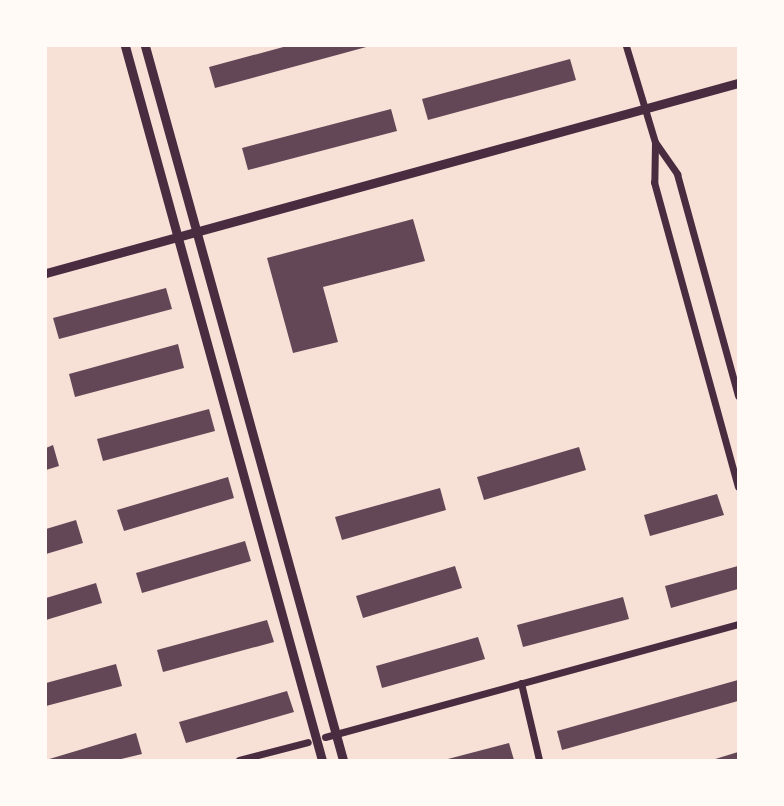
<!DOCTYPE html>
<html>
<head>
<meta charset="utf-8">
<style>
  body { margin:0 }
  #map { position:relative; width:784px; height:806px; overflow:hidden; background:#f7e1d7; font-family:Manrope,sans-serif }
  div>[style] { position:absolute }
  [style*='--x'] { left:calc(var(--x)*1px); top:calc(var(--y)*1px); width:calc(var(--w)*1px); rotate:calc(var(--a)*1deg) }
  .building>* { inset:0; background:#644757 }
  .minor>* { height:7px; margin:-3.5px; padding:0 3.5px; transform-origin:3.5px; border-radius:3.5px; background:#4a2c40 }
  .tertiary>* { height:9px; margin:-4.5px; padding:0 4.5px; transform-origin:4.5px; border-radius:4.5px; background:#4a2c40 }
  span { translate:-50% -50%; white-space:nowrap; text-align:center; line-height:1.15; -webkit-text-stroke:5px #fffaf5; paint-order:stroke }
  .frame { position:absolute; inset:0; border:47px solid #fffaf5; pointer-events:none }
</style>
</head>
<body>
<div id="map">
  <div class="building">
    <i style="clip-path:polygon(287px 46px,370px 46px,215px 88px,209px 67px)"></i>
    <i style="clip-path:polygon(570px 59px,576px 80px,428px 120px,422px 99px)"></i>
    <i style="clip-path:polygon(391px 109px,397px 131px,248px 170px,242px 148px)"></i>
    <i style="clip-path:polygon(413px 219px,425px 261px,323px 287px,338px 342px,293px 353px,267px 258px)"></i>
    <i style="clip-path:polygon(166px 288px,172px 309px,59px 339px,53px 318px)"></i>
    <i style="clip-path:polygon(178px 344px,184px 368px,75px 397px,69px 374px)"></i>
    <i style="clip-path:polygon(209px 409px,215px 431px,103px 461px,97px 439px)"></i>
    <i style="clip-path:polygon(53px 445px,59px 466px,46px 470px,46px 448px)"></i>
    <i style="clip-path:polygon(579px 447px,586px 470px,484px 500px,477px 477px)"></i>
    <i style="clip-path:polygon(228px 477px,234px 498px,124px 531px,117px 510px)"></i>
    <i style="clip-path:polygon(440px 488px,446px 510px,342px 540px,335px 517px)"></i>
    <i style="clip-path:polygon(717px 494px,724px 515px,650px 536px,644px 515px)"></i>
    <i style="clip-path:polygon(76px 520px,83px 543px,46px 554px,46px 529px)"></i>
    <i style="clip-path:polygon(245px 541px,251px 561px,142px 593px,136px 573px)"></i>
    <i style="clip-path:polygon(455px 566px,462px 588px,363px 618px,356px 596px)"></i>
    <i style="clip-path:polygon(738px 566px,738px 589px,671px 608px,665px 586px)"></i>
    <i style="clip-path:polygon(96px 583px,102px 603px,46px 620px,46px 598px)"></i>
    <i style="clip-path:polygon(623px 597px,629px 619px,523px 647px,517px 625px)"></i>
    <i style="clip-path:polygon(267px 620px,274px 642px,163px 672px,157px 650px)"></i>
    <i style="clip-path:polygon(478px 637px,485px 659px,382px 688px,376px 666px)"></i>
    <i style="clip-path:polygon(116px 664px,122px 686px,46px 706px,46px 683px)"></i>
    <i style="clip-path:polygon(738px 680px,738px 701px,562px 750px,557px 731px)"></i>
    <i style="clip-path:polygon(287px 691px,294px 712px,186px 743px,179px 722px)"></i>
    <i style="clip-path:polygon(136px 733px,142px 754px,117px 760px,46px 760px)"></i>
    <i style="clip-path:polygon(509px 743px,514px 760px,444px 760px)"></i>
    <i style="clip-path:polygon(738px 752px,738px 760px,712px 760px)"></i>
  </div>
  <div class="minor">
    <i style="--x:626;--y:46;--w:100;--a:73.2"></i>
    <i style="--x:655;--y:142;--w:39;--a:55"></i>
    <i style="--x:677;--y:174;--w:230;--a:74.6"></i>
    <i style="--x:655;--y:143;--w:39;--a:91"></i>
    <i style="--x:654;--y:182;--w:316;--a:74.6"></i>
    <i style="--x:521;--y:683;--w:79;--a:76.8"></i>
    <i style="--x:325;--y:737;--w:428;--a:-15.3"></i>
    <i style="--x:239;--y:760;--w:71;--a:-14.6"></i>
  </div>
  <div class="tertiary">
    <i style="--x:125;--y:46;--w:741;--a:74.58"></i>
    <i style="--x:145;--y:46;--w:741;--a:74.5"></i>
    <i style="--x:46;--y:273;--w:718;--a:-15.35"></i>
  </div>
  <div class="frame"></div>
</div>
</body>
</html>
